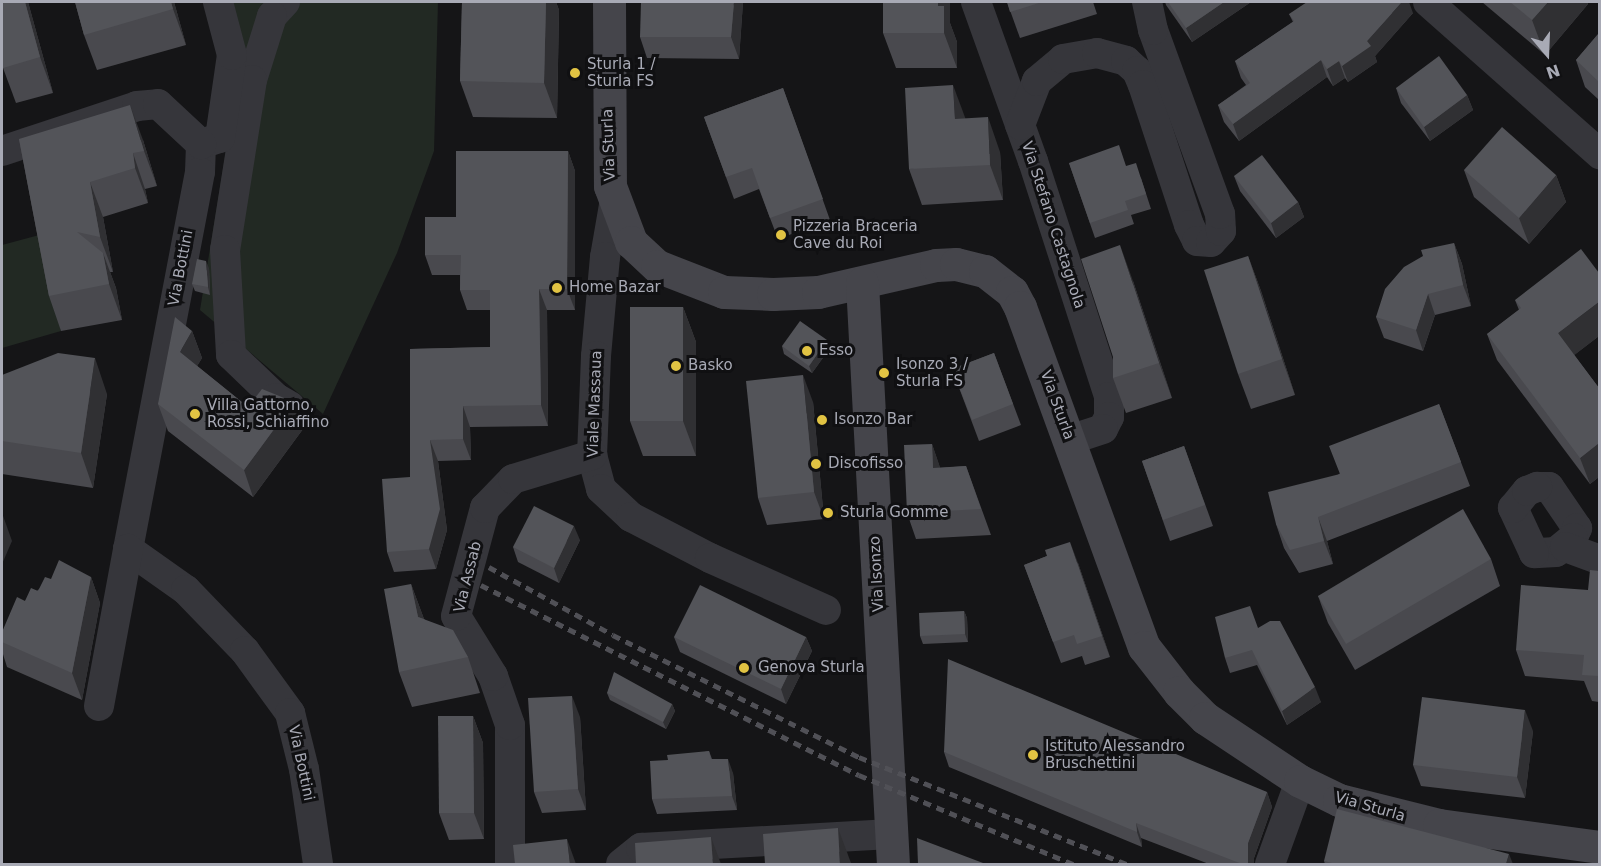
<!DOCTYPE html>
<html>
<head>
<meta charset="utf-8">
<style>
  body { margin:0 }
  #map { position:relative; width:1601px; height:866px; overflow:hidden; background:#151517; font-family:"DejaVu Sans",sans-serif }
  div>[style] { position:absolute }
  [style*='--x'] { left:calc(var(--x)*1px); top:calc(var(--y)*1px); width:calc(var(--w)*1px); rotate:calc(var(--a)*1deg) }
  .green>* { inset:0; background:#222923 }
  .street>* { height:30px; margin:-15px; padding:0 15px; transform-origin:15px; border-radius:15px; background:#36363b }
  .secondary>* { height:33px; margin:-16.5px; padding:0 16.5px; transform-origin:16.5px; border-radius:16.5px; background:#45454b }
  .rail>* { height:4.5px; margin-top:-2.25px; transform-origin:0; background:repeating-linear-gradient(90deg,#505056 0 8px,transparent 0 14px) }
  .wall>* { inset:0; background:#49494e }
  .shaded-wall>* { inset:0; background:#303033 }
  .building>* { inset:0; background:#535459 }
  .dots>* { width:16px; height:16px; translate:-50% -50%; box-sizing:border-box; border:3px solid #101012; border-radius:50% }
  span { translate:-50% -50%; white-space:nowrap; text-align:center; line-height:1.15; -webkit-text-stroke:6px #101012; paint-order:stroke }
  .poi-label { font-size:15px; color:#a8aab5 }
  .left { translate:0 -50%; text-align:left }
  .street-label { font-size:15px; color:#a8aab5 }
  .frame { position:absolute; inset:0; border:3px solid #a8aab5; pointer-events:none }
  .north { position:absolute; left:1517px; top:24px; width:60px; height:60px; -webkit-text-stroke:4px #101012; paint-order:stroke; rotate:161deg; font-size:16px; font-weight:700; line-height:24px; text-align:center; color:#a8aab5 }
  .north::after { content:''; display:block; margin:auto; width:21px; height:27px; background:#a8aab5; clip-path:polygon(50% 0,100% 100%,50% 72%,0 100%) }
</style>
</head>
<body>
<div id="map">
  <div class="green">
    <i style="clip-path:polygon(228px 2px,438px 2px,434px 151px,397px 253px,323px 414px,200px 310px,242px 52px)"></i>
    <i style="clip-path:polygon(43px 234px,61px 331px,2px 348px,2px 245px)"></i>
  </div>
  <div class="street">
    <i style="--x:285;--y:2;--w:19;--a:133"></i>
    <i style="--x:272;--y:16;--w:67;--a:107.4"></i>
    <i style="--x:252;--y:80;--w:172;--a:99"></i>
    <i style="--x:225;--y:250;--w:105;--a:86.7"></i>
    <i style="--x:231;--y:355;--w:62;--a:43.7"></i>
    <i style="--x:276;--y:398;--w:16;--a:30"></i>
    <i style="--x:976;--y:2;--w:169;--a:70.3"></i>
    <i style="--x:1033;--y:161;--w:248;--a:72.1"></i>
    <i style="--x:1109;--y:397;--w:20;--a:90"></i>
    <i style="--x:1109;--y:417;--w:13;--a:117"></i>
    <i style="--x:1103;--y:429;--w:36;--a:162"></i>
    <i style="--x:1428;--y:2;--w:230;--a:41.5"></i>
    <i style="--x:1020;--y:125;--w:47;--a:-68.9"></i>
    <i style="--x:1037;--y:81;--w:34;--a:-40"></i>
    <i style="--x:1063;--y:59;--w:35;--a:-10"></i>
    <i style="--x:1097;--y:53;--w:30;--a:15"></i>
    <i style="--x:1126;--y:61;--w:15;--a:42"></i>
    <i style="--x:1137;--y:71;--w:15;--a:67"></i>
    <i style="--x:1143;--y:85;--w:147;--a:71.8"></i>
    <i style="--x:1189;--y:225;--w:18;--a:63"></i>
    <i style="--x:1197;--y:241;--w:14;--a:4"></i>
    <i style="--x:1211;--y:242;--w:15;--a:-48"></i>
    <i style="--x:1221;--y:231;--w:17;--a:-93"></i>
    <i style="--x:1220;--y:214;--w:196;--a:-110"></i>
    <i style="--x:1153;--y:30;--w:29;--a:-102"></i>
    <i style="--x:201;--y:144;--w:28;--a:92"></i>
    <i style="--x:200;--y:172;--w:384;--a:100.8"></i>
    <i style="--x:128;--y:549;--w:71;--a:35.3"></i>
    <i style="--x:186;--y:590;--w:85;--a:46"></i>
    <i style="--x:245;--y:651;--w:77;--a:54"></i>
    <i style="--x:290;--y:713;--w:58;--a:76"></i>
    <i style="--x:304;--y:769;--w:96;--a:81.6"></i>
    <i style="--x:201;--y:144;--w:20;--a:-18"></i>
    <i style="--x:220;--y:138;--w:84;--a:-81.8"></i>
    <i style="--x:232;--y:55;--w:55;--a:-104.8"></i>
    <i style="--x:2;--y:151;--w:142;--a:-18.4"></i>
    <i style="--x:137;--y:106;--w:21;--a:-5"></i>
    <i style="--x:158;--y:104;--w:59;--a:42.9"></i>
    <i style="--x:614;--y:205;--w:53;--a:99.8"></i>
    <i style="--x:605;--y:257;--w:99;--a:95.2"></i>
    <i style="--x:596;--y:356;--w:99;--a:92.3"></i>
    <i style="--x:592;--y:455;--w:35;--a:75"></i>
    <i style="--x:601;--y:489;--w:41;--a:43"></i>
    <i style="--x:631;--y:517;--w:89;--a:27.4"></i>
    <i style="--x:710;--y:558;--w:127;--a:24.1"></i>
    <i style="--x:1537;--y:487;--w:12;--a:0"></i>
    <i style="--x:1549;--y:487;--w:50;--a:55.7"></i>
    <i style="--x:1577;--y:528;--w:11;--a:112"></i>
    <i style="--x:1573;--y:538;--w:22;--a:141"></i>
    <i style="--x:1556;--y:552;--w:22;--a:177"></i>
    <i style="--x:1534;--y:553;--w:50;--a:-115"></i>
    <i style="--x:1513;--y:508;--w:22;--a:-51"></i>
    <i style="--x:1527;--y:491;--w:11;--a:-22"></i>
    <i style="--x:1565;--y:547;--w:37;--a:20"></i>
    <i style="--x:99;--y:706;--w:160;--a:-79.5"></i>
    <i style="--x:510;--y:864;--w:139;--a:-90"></i>
    <i style="--x:510;--y:725;--w:52;--a:-109.1"></i>
    <i style="--x:493;--y:676;--w:70;--a:-121.7"></i>
    <i style="--x:456;--y:616;--w:112;--a:-75"></i>
    <i style="--x:485;--y:508;--w:40;--a:-46"></i>
    <i style="--x:513;--y:479;--w:83;--a:-16.9"></i>
    <i style="--x:621;--y:864;--w:26;--a:-39"></i>
    <i style="--x:641;--y:848;--w:250;--a:-3.2"></i>
    <i style="--x:1270;--y:864;--w:88;--a:-70.1"></i>
  </div>
  <div class="secondary">
    <i style="--x:609;--y:2;--w:184;--a:89.7"></i>
    <i style="--x:610;--y:186;--w:60;--a:69.4"></i>
    <i style="--x:631;--y:242;--w:35;--a:43"></i>
    <i style="--x:657;--y:266;--w:72;--a:21.2"></i>
    <i style="--x:724;--y:292;--w:49;--a:2.3"></i>
    <i style="--x:773;--y:294;--w:45;--a:-2.5"></i>
    <i style="--x:818;--y:292;--w:121;--a:-12.9"></i>
    <i style="--x:936;--y:265;--w:20;--a:-3"></i>
    <i style="--x:956;--y:264;--w:30;--a:14"></i>
    <i style="--x:985;--y:271;--w:34;--a:38"></i>
    <i style="--x:1012;--y:292;--w:17;--a:62"></i>
    <i style="--x:1020;--y:307;--w:362;--a:70"></i>
    <i style="--x:1144;--y:647;--w:57;--a:52.1"></i>
    <i style="--x:1179;--y:692;--w:37;--a:45"></i>
    <i style="--x:1205;--y:718;--w:114;--a:33.6"></i>
    <i style="--x:1300;--y:781;--w:43;--a:26"></i>
    <i style="--x:1339;--y:800;--w:103;--a:14"></i>
    <i style="--x:1439;--y:825;--w:162;--a:7.8"></i>
    <i style="--x:862;--y:283;--w:582;--a:86.95"></i>
  </div>
  <div class="rail">
    <i style="--x:489;--y:567;--w:141;--a:28.7"></i>
    <i style="--x:613;--y:635;--w:275;--a:26.4"></i>
    <i style="--x:859;--y:757;--w:289;--a:21.8"></i>
    <i style="--x:481;--y:585;--w:423;--a:26.7"></i>
    <i style="--x:859;--y:775;--w:232;--a:22.6"></i>
  </div>
  <div class="wall">
    <i style="clip-path:polygon(2px 2px,28px 2px,53px 93px,16px 103px,3px 68px)"></i>
    <i style="clip-path:polygon(75px 2px,174px 2px,186px 45px,97px 70px,84px 35px)"></i>
    <i style="clip-path:polygon(462px 2px,556px 2px,559px 10px,557px 118px,473px 117px,460px 81px)"></i>
    <i style="clip-path:polygon(743px 2px,739px 59px,647px 58px,640px 37px)"></i>
    <i style="clip-path:polygon(883px 2px,950px 2px,950px 23px,957px 42px,957px 68px,896px 68px,883px 33px)"></i>
    <i style="clip-path:polygon(1007px 2px,1093px 2px,1097px 14px,1020px 38px)"></i>
    <i style="clip-path:polygon(1165px 2px,1251px 2px,1192px 42px,1166px 5px)"></i>
    <i style="clip-path:polygon(1482px 2px,1587px 2px,1588px 4px,1545px 55px)"></i>
    <i style="clip-path:polygon(1413px 13px,1375px 56px,1377px 62px,1348px 82px,1345px 78px,1333px 86px,1327px 77px,1239px 141px,1224px 122px,1218px 105px,1246px 85px,1241px 78px,1235px 61px,1293px 22px,1289px 14px)"></i>
    <i style="clip-path:polygon(1599px 33px,1599px 100px,1585px 87px,1576px 60px)"></i>
    <i style="clip-path:polygon(783px 88px,830px 220px,778px 239px,759px 189px,734px 199px,704px 117px)"></i>
    <i style="clip-path:polygon(1396px 88px,1467px 95px,1473px 110px,1430px 141px,1401px 103px)"></i>
    <i style="clip-path:polygon(19px 139px,143px 140px,157px 186px,145px 189px,148px 203px,103px 217px,113px 272px,110px 272px,116px 288px,122px 320px,61px 331px,49px 296px)"></i>
    <i style="clip-path:polygon(568px 151px,575px 171px,575px 310px,547px 310px,548px 426px,470px 427px,471px 460px,438px 461px,447px 530px,436px 569px,394px 572px,387px 552px,410px 477px,410px 349px,490px 347px,490px 310px,467px 310px,460px 290px,460px 275px,432px 275px,425px 255px,456px 217px)"></i>
    <i style="clip-path:polygon(1000px 152px,1003px 200px,922px 205px,909px 169px)"></i>
    <i style="clip-path:polygon(1069px 163px,1127px 166px,1141px 178px,1151px 209px,1131px 215px,1134px 224px,1095px 238px)"></i>
    <i style="clip-path:polygon(1464px 170px,1556px 175px,1566px 202px,1529px 244px,1474px 197px)"></i>
    <i style="clip-path:polygon(1234px 176px,1298px 202px,1304px 217px,1276px 238px,1240px 191px)"></i>
    <i style="clip-path:polygon(1454px 243px,1462px 264px,1471px 306px,1435px 315px,1423px 351px,1384px 338px,1376px 317px)"></i>
    <i style="clip-path:polygon(1248px 256px,1261px 291px,1295px 395px,1251px 409px,1238px 374px)"></i>
    <i style="clip-path:polygon(209px 268px,210px 295px,195px 291px,192px 284px)"></i>
    <i style="clip-path:polygon(1133px 281px,1172px 398px,1126px 413px,1113px 378px)"></i>
    <i style="clip-path:polygon(1515px 300px,1599px 336px,1574px 355px,1599px 388px,1599px 477px,1590px 484px,1497px 360px,1487px 334px,1519px 310px)"></i>
    <i style="clip-path:polygon(683px 307px,696px 342px,696px 456px,643px 456px,630px 421px)"></i>
    <i style="clip-path:polygon(192px 331px,202px 358px,197px 366px,248px 407px,303px 429px,253px 497px,168px 431px,158px 404px)"></i>
    <i style="clip-path:polygon(782px 346px,830px 348px,812px 373px,784px 354px)"></i>
    <i style="clip-path:polygon(994px 353px,1021px 425px,979px 441px,952px 369px)"></i>
    <i style="clip-path:polygon(2px 375px,107px 394px,93px 488px,2px 474px)"></i>
    <i style="clip-path:polygon(813px 402px,824px 519px,767px 525px,758px 498px)"></i>
    <i style="clip-path:polygon(1439px 404px,1470px 486px,1327px 541px,1333px 564px,1299px 573px,1284px 548px,1276px 524px,1339px 474px)"></i>
    <i style="clip-path:polygon(932px 444px,940px 468px,966px 466px,991px 535px,916px 539px,907px 513px)"></i>
    <i style="clip-path:polygon(1184px 446px,1213px 526px,1170px 541px,1142px 461px)"></i>
    <i style="clip-path:polygon(580px 540px,559px 583px,518px 562px,513px 547px)"></i>
    <i style="clip-path:polygon(1047px 556px,1078px 563px,1110px 657px,1085px 665px,1082px 656px,1061px 663px,1024px 565px)"></i>
    <i style="clip-path:polygon(1491px 559px,1500px 586px,1355px 670px,1328px 623px,1318px 596px)"></i>
    <i style="clip-path:polygon(1599px 571px,1599px 702px,1592px 701px,1584px 681px,1525px 676px,1516px 650px,1588px 590px)"></i>
    <i style="clip-path:polygon(91px 577px,100px 603px,82px 700px,7px 667px,2px 651px,2px 632px,25px 601px,51px 579px)"></i>
    <i style="clip-path:polygon(411px 584px,424px 619px,468px 657px,480px 693px,412px 707px,399px 672px)"></i>
    <i style="clip-path:polygon(964px 611px,967px 618px,968px 642px,923px 644px,920px 636px)"></i>
    <i style="clip-path:polygon(1258px 628px,1321px 702px,1287px 725px,1257px 665px,1230px 673px,1225px 658px)"></i>
    <i style="clip-path:polygon(674px 637px,806px 637px,812px 651px,786px 704px,680px 652px)"></i>
    <i style="clip-path:polygon(607px 693px,672px 704px,675px 711px,666px 729px,610px 700px)"></i>
    <i style="clip-path:polygon(473px 716px,483px 743px,484px 839px,449px 840px,439px 813px)"></i>
    <i style="clip-path:polygon(580px 717px,586px 810px,542px 813px,534px 792px)"></i>
    <i style="clip-path:polygon(1533px 731px,1525px 798px,1421px 786px,1413px 765px)"></i>
    <i style="clip-path:polygon(709px 751px,712px 759px,733px 773px,737px 810px,657px 814px,652px 799px,668px 760px)"></i>
    <i style="clip-path:polygon(944px 752px,1267px 792px,1272px 807px,1254px 858px,1254px 864px,1209px 864px,1141px 838px,1142px 847px,949px 767px)"></i>
    <i style="clip-path:polygon(1324px 861px,1513px 864px,1325px 864px)"></i>
  </div>
  <div class="shaded-wall">
    <i style="clip-path:polygon(25px 2px,28px 2px,53px 93px,40px 57px)"></i>
    <i style="clip-path:polygon(171px 2px,174px 2px,186px 45px,173px 9px)"></i>
    <i style="clip-path:polygon(546px 2px,556px 2px,559px 10px,557px 118px,544px 83px)"></i>
    <i style="clip-path:polygon(734px 2px,743px 2px,739px 59px,731px 37px)"></i>
    <i style="clip-path:polygon(938px 2px,950px 2px,950px 23px,957px 42px,957px 68px,944px 33px,938px 6px)"></i>
    <i style="clip-path:polygon(1224px 2px,1251px 2px,1192px 42px,1186px 28px)"></i>
    <i style="clip-path:polygon(1402px 2px,1409px 2px,1413px 13px,1375px 56px,1377px 62px,1348px 82px,1342px 66px,1367px 41px)"></i>
    <i style="clip-path:polygon(1548px 2px,1587px 2px,1588px 4px,1545px 55px,1532px 20px)"></i>
    <i style="clip-path:polygon(1321px 60px,1327px 77px,1239px 141px,1233px 124px)"></i>
    <i style="clip-path:polygon(1339px 61px,1345px 78px,1333px 86px,1327px 69px)"></i>
    <i style="clip-path:polygon(953px 85px,966px 120px,955px 119px)"></i>
    <i style="clip-path:polygon(1467px 95px,1473px 110px,1430px 141px,1424px 127px)"></i>
    <i style="clip-path:polygon(130px 105px,143px 140px,157px 186px,144px 151px)"></i>
    <i style="clip-path:polygon(988px 117px,1000px 152px,1003px 200px,990px 165px)"></i>
    <i style="clip-path:polygon(568px 151px,575px 171px,575px 310px,567px 289px)"></i>
    <i style="clip-path:polygon(133px 153px,145px 189px,148px 203px,135px 168px)"></i>
    <i style="clip-path:polygon(1556px 175px,1566px 202px,1529px 244px,1519px 218px)"></i>
    <i style="clip-path:polygon(90px 182px,103px 217px,113px 272px,100px 237px)"></i>
    <i style="clip-path:polygon(1298px 202px,1304px 217px,1276px 238px,1271px 223px)"></i>
    <i style="clip-path:polygon(1454px 243px,1462px 264px,1471px 306px,1463px 285px)"></i>
    <i style="clip-path:polygon(1120px 245px,1133px 281px,1172px 398px,1159px 363px)"></i>
    <i style="clip-path:polygon(103px 253px,116px 288px,122px 320px,109px 284px)"></i>
    <i style="clip-path:polygon(1248px 256px,1261px 291px,1295px 395px,1282px 359px)"></i>
    <i style="clip-path:polygon(206px 261px,209px 268px,210px 295px,208px 287px)"></i>
    <i style="clip-path:polygon(539px 289px,547px 310px,548px 426px,541px 405px)"></i>
    <i style="clip-path:polygon(1428px 294px,1435px 315px,1423px 351px,1416px 330px)"></i>
    <i style="clip-path:polygon(1599px 302px,1599px 336px,1568px 360px,1558px 333px)"></i>
    <i style="clip-path:polygon(683px 307px,696px 342px,696px 456px,683px 421px)"></i>
    <i style="clip-path:polygon(192px 331px,202px 358px,190px 378px,180px 352px)"></i>
    <i style="clip-path:polygon(827px 340px,830px 348px,812px 373px,809px 366px)"></i>
    <i style="clip-path:polygon(95px 358px,107px 394px,93px 488px,81px 453px)"></i>
    <i style="clip-path:polygon(803px 375px,813px 402px,824px 519px,814px 492px)"></i>
    <i style="clip-path:polygon(294px 402px,303px 429px,253px 497px,244px 470px)"></i>
    <i style="clip-path:polygon(463px 406px,470px 427px,471px 460px,463px 439px)"></i>
    <i style="clip-path:polygon(430px 440px,438px 461px,447px 530px,436px 569px,429px 549px)"></i>
    <i style="clip-path:polygon(1599px 443px,1599px 477px,1590px 484px,1580px 458px)"></i>
    <i style="clip-path:polygon(932px 444px,941px 470px,933px 468px)"></i>
    <i style="clip-path:polygon(2px 513px,12px 541px,2px 564px)"></i>
    <i style="clip-path:polygon(1318px 517px,1327px 541px,1333px 564px,1324px 541px)"></i>
    <i style="clip-path:polygon(574px 526px,580px 540px,559px 583px,554px 568px)"></i>
    <i style="clip-path:polygon(1070px 542px,1078px 563px,1110px 657px,1102px 636px)"></i>
    <i style="clip-path:polygon(91px 577px,100px 603px,82px 700px,72px 673px)"></i>
    <i style="clip-path:polygon(411px 584px,424px 619px,418px 617px)"></i>
    <i style="clip-path:polygon(964px 611px,967px 618px,968px 642px,965px 634px)"></i>
    <i style="clip-path:polygon(806px 637px,812px 651px,786px 704px,781px 689px)"></i>
    <i style="clip-path:polygon(1315px 687px,1321px 702px,1287px 725px,1282px 711px)"></i>
    <i style="clip-path:polygon(572px 696px,580px 717px,586px 810px,578px 789px)"></i>
    <i style="clip-path:polygon(672px 704px,675px 711px,666px 729px,663px 722px)"></i>
    <i style="clip-path:polygon(1525px 710px,1533px 731px,1525px 798px,1517px 777px)"></i>
    <i style="clip-path:polygon(473px 716px,483px 743px,484px 839px,474px 813px)"></i>
    <i style="clip-path:polygon(728px 759px,733px 773px,737px 810px,732px 796px)"></i>
    <i style="clip-path:polygon(1267px 792px,1272px 807px,1254px 858px,1254px 864px,1248px 864px,1248px 843px)"></i>
    <i style="clip-path:polygon(1136px 823px,1141px 838px,1142px 847px,1137px 832px)"></i>
    <i style="clip-path:polygon(838px 828px,851px 863px,851px 864px,840px 864px)"></i>
    <i style="clip-path:polygon(711px 837px,721px 864px,713px 864px)"></i>
    <i style="clip-path:polygon(567px 839px,576px 864px,570px 864px)"></i>
    <i style="clip-path:polygon(1509px 854px,1513px 864px,1506px 864px)"></i>
  </div>
  <div class="building">
    <i style="clip-path:polygon(2px 2px,25px 2px,40px 57px,3px 68px,2px 63px)"></i>
    <i style="clip-path:polygon(75px 2px,171px 2px,173px 9px,84px 35px)"></i>
    <i style="clip-path:polygon(462px 2px,546px 2px,544px 83px,460px 81px)"></i>
    <i style="clip-path:polygon(641px 2px,734px 2px,731px 37px,640px 37px)"></i>
    <i style="clip-path:polygon(883px 2px,938px 2px,938px 6px,944px 6px,944px 33px,883px 33px)"></i>
    <i style="clip-path:polygon(1007px 2px,1042px 2px,1010px 12px)"></i>
    <i style="clip-path:polygon(1168px 2px,1224px 2px,1186px 28px)"></i>
    <i style="clip-path:polygon(1307px 2px,1402px 2px,1367px 41px,1371px 46px,1342px 66px,1339px 61px,1327px 69px,1321px 60px,1233px 124px,1218px 105px,1250px 83px,1235px 61px,1294px 21px,1289px 14px)"></i>
    <i style="clip-path:polygon(1510px 2px,1548px 2px,1532px 20px)"></i>
    <i style="clip-path:polygon(1599px 33px,1599px 82px,1576px 60px)"></i>
    <i style="clip-path:polygon(1439px 56px,1467px 95px,1424px 127px,1396px 88px)"></i>
    <i style="clip-path:polygon(953px 85px,955px 119px,988px 117px,990px 165px,909px 169px,905px 88px)"></i>
    <i style="clip-path:polygon(783px 88px,823px 199px,770px 218px,752px 168px,726px 177px,704px 117px)"></i>
    <i style="clip-path:polygon(130px 105px,144px 151px,133px 153px,135px 168px,90px 182px,100px 237px,77px 232px,103px 253px,109px 284px,49px 296px,19px 139px)"></i>
    <i style="clip-path:polygon(1502px 127px,1556px 175px,1519px 218px,1464px 170px)"></i>
    <i style="clip-path:polygon(1119px 145px,1126px 166px,1136px 163px,1146px 194px,1125px 201px,1128px 210px,1090px 223px,1069px 163px)"></i>
    <i style="clip-path:polygon(456px 151px,568px 151px,567px 289px,539px 289px,541px 405px,463px 406px,463px 439px,430px 440px,440px 509px,429px 549px,387px 552px,382px 479px,410px 477px,410px 349px,490px 347px,490px 290px,460px 290px,461px 255px,425px 255px,425px 217px,456px 217px)"></i>
    <i style="clip-path:polygon(1262px 155px,1298px 202px,1271px 223px,1234px 176px)"></i>
    <i style="clip-path:polygon(1454px 243px,1463px 285px,1428px 294px,1416px 330px,1376px 317px,1385px 289px,1404px 267px,1423px 256px,1421px 250px)"></i>
    <i style="clip-path:polygon(1120px 245px,1159px 363px,1113px 378px,1113px 357px,1081px 259px)"></i>
    <i style="clip-path:polygon(1581px 249px,1599px 273px,1599px 302px,1558px 333px,1599px 388px,1599px 443px,1580px 458px,1487px 334px,1521px 308px,1515px 300px)"></i>
    <i style="clip-path:polygon(1248px 256px,1282px 359px,1238px 374px,1204px 270px)"></i>
    <i style="clip-path:polygon(197px 259px,206px 261px,208px 287px,192px 284px)"></i>
    <i style="clip-path:polygon(630px 307px,683px 307px,683px 421px,630px 421px)"></i>
    <i style="clip-path:polygon(175px 317px,192px 331px,180px 352px,248px 407px,262px 389px,294px 402px,244px 470px,158px 404px)"></i>
    <i style="clip-path:polygon(800px 321px,827px 340px,809px 366px,782px 346px)"></i>
    <i style="clip-path:polygon(58px 353px,95px 358px,81px 453px,2px 441px,2px 375px)"></i>
    <i style="clip-path:polygon(994px 353px,1013px 404px,972px 420px,952px 369px)"></i>
    <i style="clip-path:polygon(803px 375px,814px 492px,758px 498px,746px 381px)"></i>
    <i style="clip-path:polygon(1439px 404px,1461px 462px,1318px 517px,1324px 541px,1290px 550px,1276px 524px,1268px 492px,1340px 474px,1329px 446px)"></i>
    <i style="clip-path:polygon(932px 444px,933px 468px,966px 466px,981px 509px,907px 513px,904px 445px)"></i>
    <i style="clip-path:polygon(1184px 446px,1205px 505px,1163px 520px,1142px 461px)"></i>
    <i style="clip-path:polygon(534px 506px,574px 526px,554px 568px,513px 547px)"></i>
    <i style="clip-path:polygon(1463px 509px,1491px 559px,1346px 644px,1318px 596px)"></i>
    <i style="clip-path:polygon(1070px 542px,1102px 636px,1077px 644px,1074px 635px,1053px 642px,1024px 565px,1047px 556px,1045px 550px)"></i>
    <i style="clip-path:polygon(59px 560px,91px 577px,72px 673px,2px 642px,2px 632px,17px 597px,25px 601px,31px 588px,38px 591px,45px 577px,51px 579px)"></i>
    <i style="clip-path:polygon(1590px 570px,1599px 571px,1599px 676px,1582px 675px,1584px 655px,1516px 650px,1521px 585px,1588px 590px)"></i>
    <i style="clip-path:polygon(411px 584px,418px 617px,453px 630px,468px 657px,399px 672px,384px 589px)"></i>
    <i style="clip-path:polygon(700px 585px,806px 637px,781px 689px,674px 637px)"></i>
    <i style="clip-path:polygon(1250px 606px,1258px 628px,1270px 621px,1280px 621px,1315px 687px,1282px 711px,1252px 650px,1225px 658px,1215px 617px)"></i>
    <i style="clip-path:polygon(964px 611px,965px 634px,920px 636px,919px 613px)"></i>
    <i style="clip-path:polygon(948px 659px,1267px 792px,1248px 843px,1248px 864px,1242px 864px,1136px 823px,1137px 832px,944px 752px)"></i>
    <i style="clip-path:polygon(614px 672px,672px 704px,663px 722px,607px 693px)"></i>
    <i style="clip-path:polygon(572px 696px,578px 789px,534px 792px,528px 698px)"></i>
    <i style="clip-path:polygon(1422px 697px,1525px 710px,1517px 777px,1413px 765px)"></i>
    <i style="clip-path:polygon(438px 716px,473px 716px,474px 813px,439px 813px)"></i>
    <i style="clip-path:polygon(709px 751px,711px 759px,728px 759px,732px 796px,652px 799px,650px 761px,668px 760px,667px 755px)"></i>
    <i style="clip-path:polygon(1337px 809px,1509px 854px,1506px 864px,1336px 864px,1324px 861px)"></i>
    <i style="clip-path:polygon(838px 828px,840px 864px,765px 864px,763px 834px)"></i>
    <i style="clip-path:polygon(711px 837px,713px 864px,636px 864px,635px 843px)"></i>
    <i style="clip-path:polygon(917px 838px,983px 863px,983px 864px,918px 864px)"></i>
    <i style="clip-path:polygon(567px 839px,570px 864px,515px 864px,513px 845px)"></i>
  </div>
  <div class="dots">
    <i style="left:575px;top:73px;background:#e1c343"></i>
    <i style="left:781px;top:235px;background:#e1c343"></i>
    <i style="left:557px;top:288px;background:#e1c343"></i>
    <i style="left:807px;top:351px;background:#e1c343"></i>
    <i style="left:676px;top:366px;background:#e1c343"></i>
    <i style="left:884px;top:373px;background:#e1c343"></i>
    <i style="left:195px;top:414px;background:#e1c343"></i>
    <i style="left:822px;top:420px;background:#e1c343"></i>
    <i style="left:816px;top:464px;background:#e1c343"></i>
    <i style="left:828px;top:513px;background:#e1c343"></i>
    <i style="left:744px;top:668px;background:#e1c343"></i>
    <i style="left:1033px;top:755px;background:#e1c343"></i>
  </div>
  <div class="poi-label">
    <span class="left" style="left:587px;top:73px">Sturla 1 /<br>Sturla FS</span>
    <span class="left" style="left:793px;top:235px">Pizzeria Braceria<br>Cave du Roi</span>
    <span class="left" style="left:569px;top:288px">Home Bazar</span>
    <span class="left" style="left:819px;top:351px">Esso</span>
    <span class="left" style="left:896px;top:373px">Isonzo 3 /<br>Sturla FS</span>
    <span class="left" style="left:688px;top:366px">Basko</span>
    <span class="left" style="left:207px;top:414px">Villa Gattorno,<br>Rossi, Schiaffino</span>
    <span class="left" style="left:834px;top:420px">Isonzo Bar</span>
    <span class="left" style="left:828px;top:464px">Discofisso</span>
    <span class="left" style="left:840px;top:513px">Sturla Gomme</span>
    <span class="left" style="left:758px;top:668px">Genova Sturla</span>
    <span class="left" style="left:1045px;top:755px">Istituto Alessandro<br>Bruschettini</span>
  </div>
  <div class="street-label">
    <span style="left:609px;top:145px;rotate:-92deg">Via Sturla</span>
    <span style="left:1053px;top:225px;rotate:72deg">Via Stefano Castagnola</span>
    <span style="left:181px;top:268px;rotate:-79deg">Via Bottini</span>
    <span style="left:595px;top:404px;rotate:-88deg">Viale Massaua</span>
    <span style="left:1057px;top:405px;rotate:70deg">Via Sturla</span>
    <span style="left:877px;top:574px;rotate:-93deg">Via Isonzo</span>
    <span style="left:468px;top:577px;rotate:-76deg">Via Assab</span>
    <span style="left:301px;top:763px;rotate:78deg">Via Bottini</span>
    <span style="left:1370px;top:807px;rotate:16deg">Via Sturla</span>
  </div>
  <div class="frame"></div>
  <div class="north">N</div>
</div>
</body>
</html>
